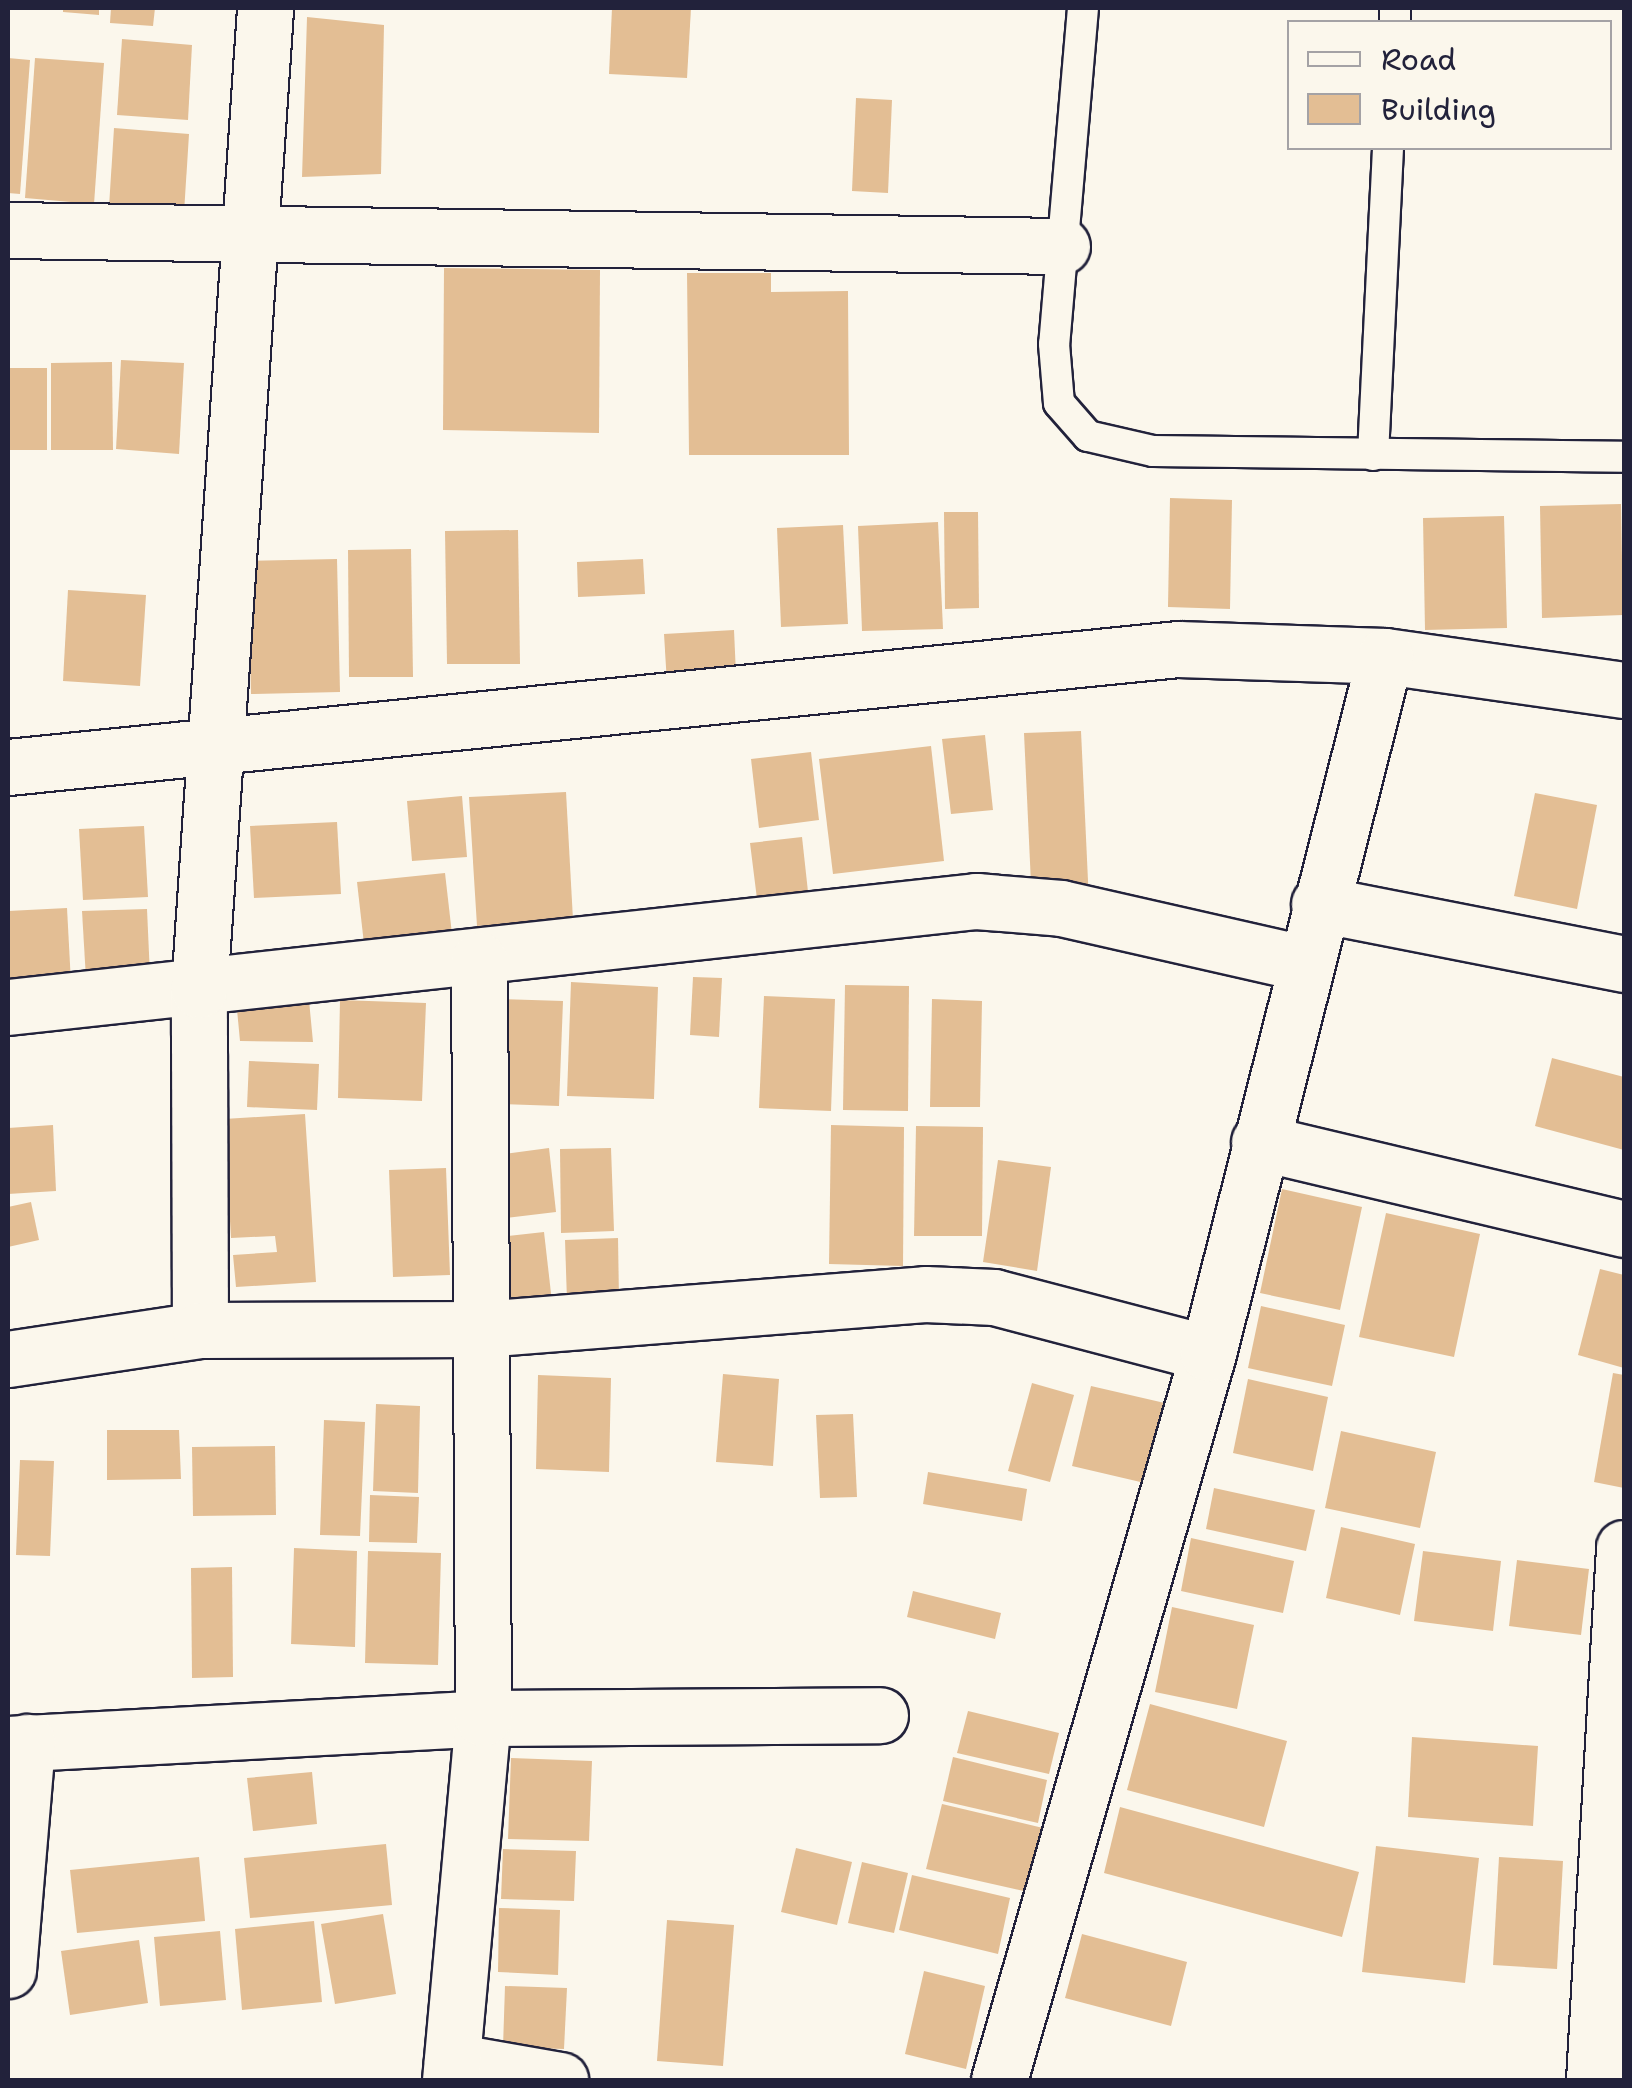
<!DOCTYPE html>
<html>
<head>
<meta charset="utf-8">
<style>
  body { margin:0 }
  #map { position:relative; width:1632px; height:2088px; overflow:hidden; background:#fbf7ec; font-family:"Shantell Sans",sans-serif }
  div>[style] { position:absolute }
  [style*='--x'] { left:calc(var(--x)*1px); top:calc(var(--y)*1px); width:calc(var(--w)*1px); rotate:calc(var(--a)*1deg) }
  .building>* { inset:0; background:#e3be94 }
  .roads { filter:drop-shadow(2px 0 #22223b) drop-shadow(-2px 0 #22223b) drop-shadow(0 2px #22223b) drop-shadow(0 -2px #22223b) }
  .lane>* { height:30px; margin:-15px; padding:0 15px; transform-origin:15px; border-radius:15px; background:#fbf7ec }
  .street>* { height:55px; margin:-27.5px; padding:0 27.5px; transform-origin:27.5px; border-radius:27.5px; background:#fbf7ec }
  span { translate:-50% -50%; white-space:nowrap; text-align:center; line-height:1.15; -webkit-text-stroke:8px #fbf7ec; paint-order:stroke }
  .frame { position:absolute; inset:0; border:10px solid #22223b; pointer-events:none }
  .legend { position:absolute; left:1287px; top:20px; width:325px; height:130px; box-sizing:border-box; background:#fbf7ec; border:2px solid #a4a2a5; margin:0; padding:12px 18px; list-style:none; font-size:30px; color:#22223b }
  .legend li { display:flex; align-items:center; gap:20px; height:50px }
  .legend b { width:50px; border:2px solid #a4a2a5 }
</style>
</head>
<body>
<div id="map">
  <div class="building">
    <i style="clip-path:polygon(63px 8px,99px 8px,99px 15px,63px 12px)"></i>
    <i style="clip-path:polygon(111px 8px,155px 8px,153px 26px,110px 23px)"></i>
    <i style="clip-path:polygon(612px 8px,691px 8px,687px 78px,609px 74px)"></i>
    <i style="clip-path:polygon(307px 17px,384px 25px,381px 174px,302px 177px)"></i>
    <i style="clip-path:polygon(122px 39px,192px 45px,188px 120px,117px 115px)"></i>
    <i style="clip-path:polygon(8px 58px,30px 60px,20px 194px,8px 193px)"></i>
    <i style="clip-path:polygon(35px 58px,104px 63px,94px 204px,25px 198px)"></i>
    <i style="clip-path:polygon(856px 98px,892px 100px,888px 193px,852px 191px)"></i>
    <i style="clip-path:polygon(114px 128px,189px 134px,184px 213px,109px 207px)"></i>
    <i style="clip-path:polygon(444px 268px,600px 270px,599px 433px,443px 430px)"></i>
    <i style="clip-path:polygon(687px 273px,771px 273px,771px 292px,848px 291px,849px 455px,689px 455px)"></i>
    <i style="clip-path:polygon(121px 360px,184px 363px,179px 454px,116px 449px)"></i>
    <i style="clip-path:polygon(112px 362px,113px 450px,51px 450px,51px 363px)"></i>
    <i style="clip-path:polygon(8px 368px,47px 368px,47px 450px,8px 450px)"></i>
    <i style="clip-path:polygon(1170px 498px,1232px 500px,1230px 609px,1168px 607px)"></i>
    <i style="clip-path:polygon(1621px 504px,1623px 615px,1542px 618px,1540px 506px)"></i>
    <i style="clip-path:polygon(944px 512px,978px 512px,979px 608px,945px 609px)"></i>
    <i style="clip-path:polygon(1504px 516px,1507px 628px,1425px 630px,1423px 518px)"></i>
    <i style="clip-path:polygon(938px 522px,943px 629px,862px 631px,858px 526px)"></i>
    <i style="clip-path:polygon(843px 525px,848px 624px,781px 627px,777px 528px)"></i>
    <i style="clip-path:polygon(518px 530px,520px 664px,447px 664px,445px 531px)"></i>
    <i style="clip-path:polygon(411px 549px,413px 677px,349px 677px,348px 550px)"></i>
    <i style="clip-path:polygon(337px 559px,340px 692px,251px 694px,248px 561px)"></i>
    <i style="clip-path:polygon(643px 559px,645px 594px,578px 597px,577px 562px)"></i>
    <i style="clip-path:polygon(68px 590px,146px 595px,140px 686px,63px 681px)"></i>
    <i style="clip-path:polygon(734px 630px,737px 697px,668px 700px,664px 634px)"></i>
    <i style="clip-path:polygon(1081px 731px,1089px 902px,1032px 905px,1024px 733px)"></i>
    <i style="clip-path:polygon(985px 735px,993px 810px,951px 814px,942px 739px)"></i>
    <i style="clip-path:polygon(931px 746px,944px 861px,833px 874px,819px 759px)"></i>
    <i style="clip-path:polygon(811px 752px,819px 820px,759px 828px,751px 759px)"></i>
    <i style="clip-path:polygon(566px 792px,573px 920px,477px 926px,469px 797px)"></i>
    <i style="clip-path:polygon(1535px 793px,1597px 805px,1577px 909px,1514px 896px)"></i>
    <i style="clip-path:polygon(462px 796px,467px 857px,412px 861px,407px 801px)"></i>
    <i style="clip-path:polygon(337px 822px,341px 894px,254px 898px,250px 826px)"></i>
    <i style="clip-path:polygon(144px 826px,148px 897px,83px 900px,79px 829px)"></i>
    <i style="clip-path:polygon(802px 837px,809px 901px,758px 907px,750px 843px)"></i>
    <i style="clip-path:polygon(445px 873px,452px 934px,364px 944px,357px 882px)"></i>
    <i style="clip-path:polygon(67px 908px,71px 983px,8px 986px,8px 911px)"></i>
    <i style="clip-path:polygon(147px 909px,150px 976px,86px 979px,82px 911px)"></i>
    <i style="clip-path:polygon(693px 977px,722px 978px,719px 1037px,690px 1035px)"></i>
    <i style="clip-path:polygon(571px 982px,658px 987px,654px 1099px,567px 1096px)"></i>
    <i style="clip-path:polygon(845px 985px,909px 986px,908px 1111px,843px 1110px)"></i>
    <i style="clip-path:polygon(308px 990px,313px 1042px,240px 1041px,236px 999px)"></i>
    <i style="clip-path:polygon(764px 996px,835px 999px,831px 1111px,759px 1108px)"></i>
    <i style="clip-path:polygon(502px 999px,563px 1001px,559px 1106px,498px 1104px)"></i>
    <i style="clip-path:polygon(932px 999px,982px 1001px,980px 1107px,930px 1107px)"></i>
    <i style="clip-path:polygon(340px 1000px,426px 1003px,422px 1101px,338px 1098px)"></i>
    <i style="clip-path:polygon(1552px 1058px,1624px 1077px,1624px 1150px,1535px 1126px)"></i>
    <i style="clip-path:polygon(249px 1061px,319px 1064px,317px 1110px,247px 1107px)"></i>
    <i style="clip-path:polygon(305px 1114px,316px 1282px,236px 1287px,233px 1255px,277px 1252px,275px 1236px,231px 1238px,224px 1119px)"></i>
    <i style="clip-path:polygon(53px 1125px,56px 1191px,8px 1194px,8px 1128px)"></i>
    <i style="clip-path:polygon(831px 1125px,904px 1127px,903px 1266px,829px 1264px)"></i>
    <i style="clip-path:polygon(916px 1126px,983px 1127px,982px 1236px,914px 1236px)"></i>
    <i style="clip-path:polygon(549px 1148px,556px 1212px,498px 1219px,490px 1156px)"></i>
    <i style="clip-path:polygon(611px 1148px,614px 1231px,561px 1233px,560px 1149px)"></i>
    <i style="clip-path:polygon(998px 1160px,1051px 1167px,1037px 1271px,983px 1262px)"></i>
    <i style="clip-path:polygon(446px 1168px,450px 1275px,393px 1277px,389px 1170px)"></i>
    <i style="clip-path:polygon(1282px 1189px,1362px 1207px,1340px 1310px,1260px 1293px)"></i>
    <i style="clip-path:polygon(31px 1202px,39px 1240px,8px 1247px,8px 1207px)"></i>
    <i style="clip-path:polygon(1386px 1213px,1480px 1234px,1454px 1357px,1359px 1337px)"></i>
    <i style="clip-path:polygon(544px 1232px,552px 1302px,498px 1308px,490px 1238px)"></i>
    <i style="clip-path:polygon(618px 1238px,619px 1300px,567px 1301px,565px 1240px)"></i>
    <i style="clip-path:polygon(1600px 1269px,1624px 1275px,1624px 1368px,1578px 1355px)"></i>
    <i style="clip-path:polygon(1261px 1306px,1345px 1325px,1332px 1386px,1248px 1368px)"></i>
    <i style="clip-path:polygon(1613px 1373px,1624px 1375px,1624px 1488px,1594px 1482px)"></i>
    <i style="clip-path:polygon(723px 1374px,779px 1379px,773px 1466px,716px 1462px)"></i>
    <i style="clip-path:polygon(538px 1375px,611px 1378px,609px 1472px,536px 1469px)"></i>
    <i style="clip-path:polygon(1248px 1379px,1328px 1397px,1313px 1471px,1233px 1453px)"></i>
    <i style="clip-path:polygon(1032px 1383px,1074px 1395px,1050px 1482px,1008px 1471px)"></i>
    <i style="clip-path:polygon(1091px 1386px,1169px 1404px,1149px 1484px,1072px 1466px)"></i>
    <i style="clip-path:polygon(376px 1404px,420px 1406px,418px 1493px,373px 1491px)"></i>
    <i style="clip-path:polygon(853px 1414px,857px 1497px,820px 1498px,816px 1415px)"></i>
    <i style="clip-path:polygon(324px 1420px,365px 1422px,360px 1536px,320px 1535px)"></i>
    <i style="clip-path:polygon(107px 1430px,179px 1430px,181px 1479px,107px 1480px)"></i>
    <i style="clip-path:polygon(1341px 1431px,1436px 1452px,1420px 1528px,1325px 1508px)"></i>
    <i style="clip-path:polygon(275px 1446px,276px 1515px,193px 1516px,192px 1447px)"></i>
    <i style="clip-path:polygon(20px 1460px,54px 1461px,50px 1556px,16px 1555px)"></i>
    <i style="clip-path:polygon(928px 1472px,1027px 1489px,1022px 1521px,923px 1504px)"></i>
    <i style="clip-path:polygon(1214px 1488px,1315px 1510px,1306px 1551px,1206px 1529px)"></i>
    <i style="clip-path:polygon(370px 1495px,419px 1497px,417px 1543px,369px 1542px)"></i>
    <i style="clip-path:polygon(1341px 1527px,1415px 1544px,1400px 1615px,1326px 1598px)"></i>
    <i style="clip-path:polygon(1191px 1538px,1294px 1561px,1283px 1613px,1181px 1591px)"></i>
    <i style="clip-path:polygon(294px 1548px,357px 1551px,355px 1647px,291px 1644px)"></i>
    <i style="clip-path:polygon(368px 1551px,441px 1553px,438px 1665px,365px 1663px)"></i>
    <i style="clip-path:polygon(1423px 1551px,1501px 1561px,1493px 1631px,1414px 1621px)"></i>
    <i style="clip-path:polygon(1517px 1560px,1589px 1569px,1581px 1635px,1509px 1626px)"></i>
    <i style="clip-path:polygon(232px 1567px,233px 1677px,192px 1678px,191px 1568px)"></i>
    <i style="clip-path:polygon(913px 1591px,1001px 1613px,995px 1639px,907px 1617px)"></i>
    <i style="clip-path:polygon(1172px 1607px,1254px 1625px,1237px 1709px,1155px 1692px)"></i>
    <i style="clip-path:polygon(1150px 1704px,1287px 1741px,1264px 1827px,1127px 1790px)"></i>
    <i style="clip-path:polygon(968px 1711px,1059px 1733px,1049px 1774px,957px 1753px)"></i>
    <i style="clip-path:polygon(1412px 1737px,1538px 1746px,1533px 1826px,1408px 1817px)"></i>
    <i style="clip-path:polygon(953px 1757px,1047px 1780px,1038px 1823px,943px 1801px)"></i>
    <i style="clip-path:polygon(511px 1758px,592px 1761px,589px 1841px,508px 1839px)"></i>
    <i style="clip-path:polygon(312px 1772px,317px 1824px,253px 1831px,247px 1778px)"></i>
    <i style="clip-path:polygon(942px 1804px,1043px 1828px,1028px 1892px,926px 1869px)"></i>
    <i style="clip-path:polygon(1120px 1807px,1359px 1872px,1342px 1937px,1104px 1873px)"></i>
    <i style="clip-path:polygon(386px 1844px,392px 1905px,250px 1918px,244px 1858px)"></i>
    <i style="clip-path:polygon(1376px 1846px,1479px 1858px,1465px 1983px,1362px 1972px)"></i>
    <i style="clip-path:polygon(796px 1848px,852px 1862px,837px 1925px,781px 1912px)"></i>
    <i style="clip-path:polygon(503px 1849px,576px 1851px,574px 1901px,501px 1899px)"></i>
    <i style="clip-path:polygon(199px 1857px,205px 1921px,77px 1933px,70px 1870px)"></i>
    <i style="clip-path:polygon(1499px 1857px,1563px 1861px,1557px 1969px,1493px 1965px)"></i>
    <i style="clip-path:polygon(862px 1862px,908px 1873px,894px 1933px,848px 1923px)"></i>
    <i style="clip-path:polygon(912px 1875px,1010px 1898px,998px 1954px,899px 1930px)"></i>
    <i style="clip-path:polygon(499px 1908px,560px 1910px,558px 1975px,498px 1972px)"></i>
    <i style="clip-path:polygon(383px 1914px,396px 1994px,335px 2004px,321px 1924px)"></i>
    <i style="clip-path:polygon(667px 1920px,734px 1925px,723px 2066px,657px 2061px)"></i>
    <i style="clip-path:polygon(314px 1921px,322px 2002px,242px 2010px,235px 1929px)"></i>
    <i style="clip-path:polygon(220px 1931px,226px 2000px,160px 2006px,154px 1937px)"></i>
    <i style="clip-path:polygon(1082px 1934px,1187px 1962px,1171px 2026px,1065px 1998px)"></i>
    <i style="clip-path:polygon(139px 1940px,148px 2003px,70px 2015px,61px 1951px)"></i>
    <i style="clip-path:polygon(924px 1971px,985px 1986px,966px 2069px,905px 2054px)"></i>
    <i style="clip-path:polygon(505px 1986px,567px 1988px,564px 2049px,503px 2047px)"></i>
  </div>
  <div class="roads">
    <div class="lane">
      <i style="--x:1083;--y:8;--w:337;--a:94.9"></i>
      <i style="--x:1054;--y:344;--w:59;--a:85.2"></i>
      <i style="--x:1059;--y:403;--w:44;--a:48.7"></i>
      <i style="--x:1088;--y:436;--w:67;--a:13"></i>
      <i style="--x:1153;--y:451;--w:471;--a:0.7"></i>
      <i style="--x:1395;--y:22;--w:14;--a:-90"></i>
      <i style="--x:1373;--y:455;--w:307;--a:-87.2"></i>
    </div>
    <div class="street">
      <i style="--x:8;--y:230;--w:1054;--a:0.87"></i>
      <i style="--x:8;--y:767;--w:1176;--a:-5.76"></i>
      <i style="--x:1178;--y:649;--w:207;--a:1.9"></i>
      <i style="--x:1385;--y:656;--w:241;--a:8.1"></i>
      <i style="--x:1319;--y:904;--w:311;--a:11.1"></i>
      <i style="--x:8;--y:1007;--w:974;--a:-6.25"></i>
      <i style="--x:976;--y:901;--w:85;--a:4.7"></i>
      <i style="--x:1061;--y:908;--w:248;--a:12.8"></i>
      <i style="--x:1259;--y:1142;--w:375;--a:13.4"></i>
      <i style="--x:200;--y:1330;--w:340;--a:-90.2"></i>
      <i style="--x:199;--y:990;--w:984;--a:-86.15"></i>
      <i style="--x:8;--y:1359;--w:194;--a:-8.6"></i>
      <i style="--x:200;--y:1330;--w:281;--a:-0.2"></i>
      <i style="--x:481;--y:1329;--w:445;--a:-4.5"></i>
      <i style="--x:925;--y:1294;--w:69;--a:2.5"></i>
      <i style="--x:994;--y:1297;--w:221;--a:14.7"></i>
      <i style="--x:8;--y:1744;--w:476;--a:-3.1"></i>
      <i style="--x:483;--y:1718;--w:397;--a:-0.4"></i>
      <i style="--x:8;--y:1970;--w:229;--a:-85.2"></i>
      <i style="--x:452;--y:2061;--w:110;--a:10"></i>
      <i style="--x:450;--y:2080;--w:364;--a:-84.8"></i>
      <i style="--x:483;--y:1718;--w:758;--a:-90.3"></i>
      <i style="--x:999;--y:2080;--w:756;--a:-73.96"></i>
      <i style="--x:1208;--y:1353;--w:719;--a:-75.75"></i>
      <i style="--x:1594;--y:2080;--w:533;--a:-86.77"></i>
    </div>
  </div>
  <div class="frame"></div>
  <ul class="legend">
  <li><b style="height:12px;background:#fbf7ec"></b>Road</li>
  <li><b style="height:28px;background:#e3be94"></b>Building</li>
  </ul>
</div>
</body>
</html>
